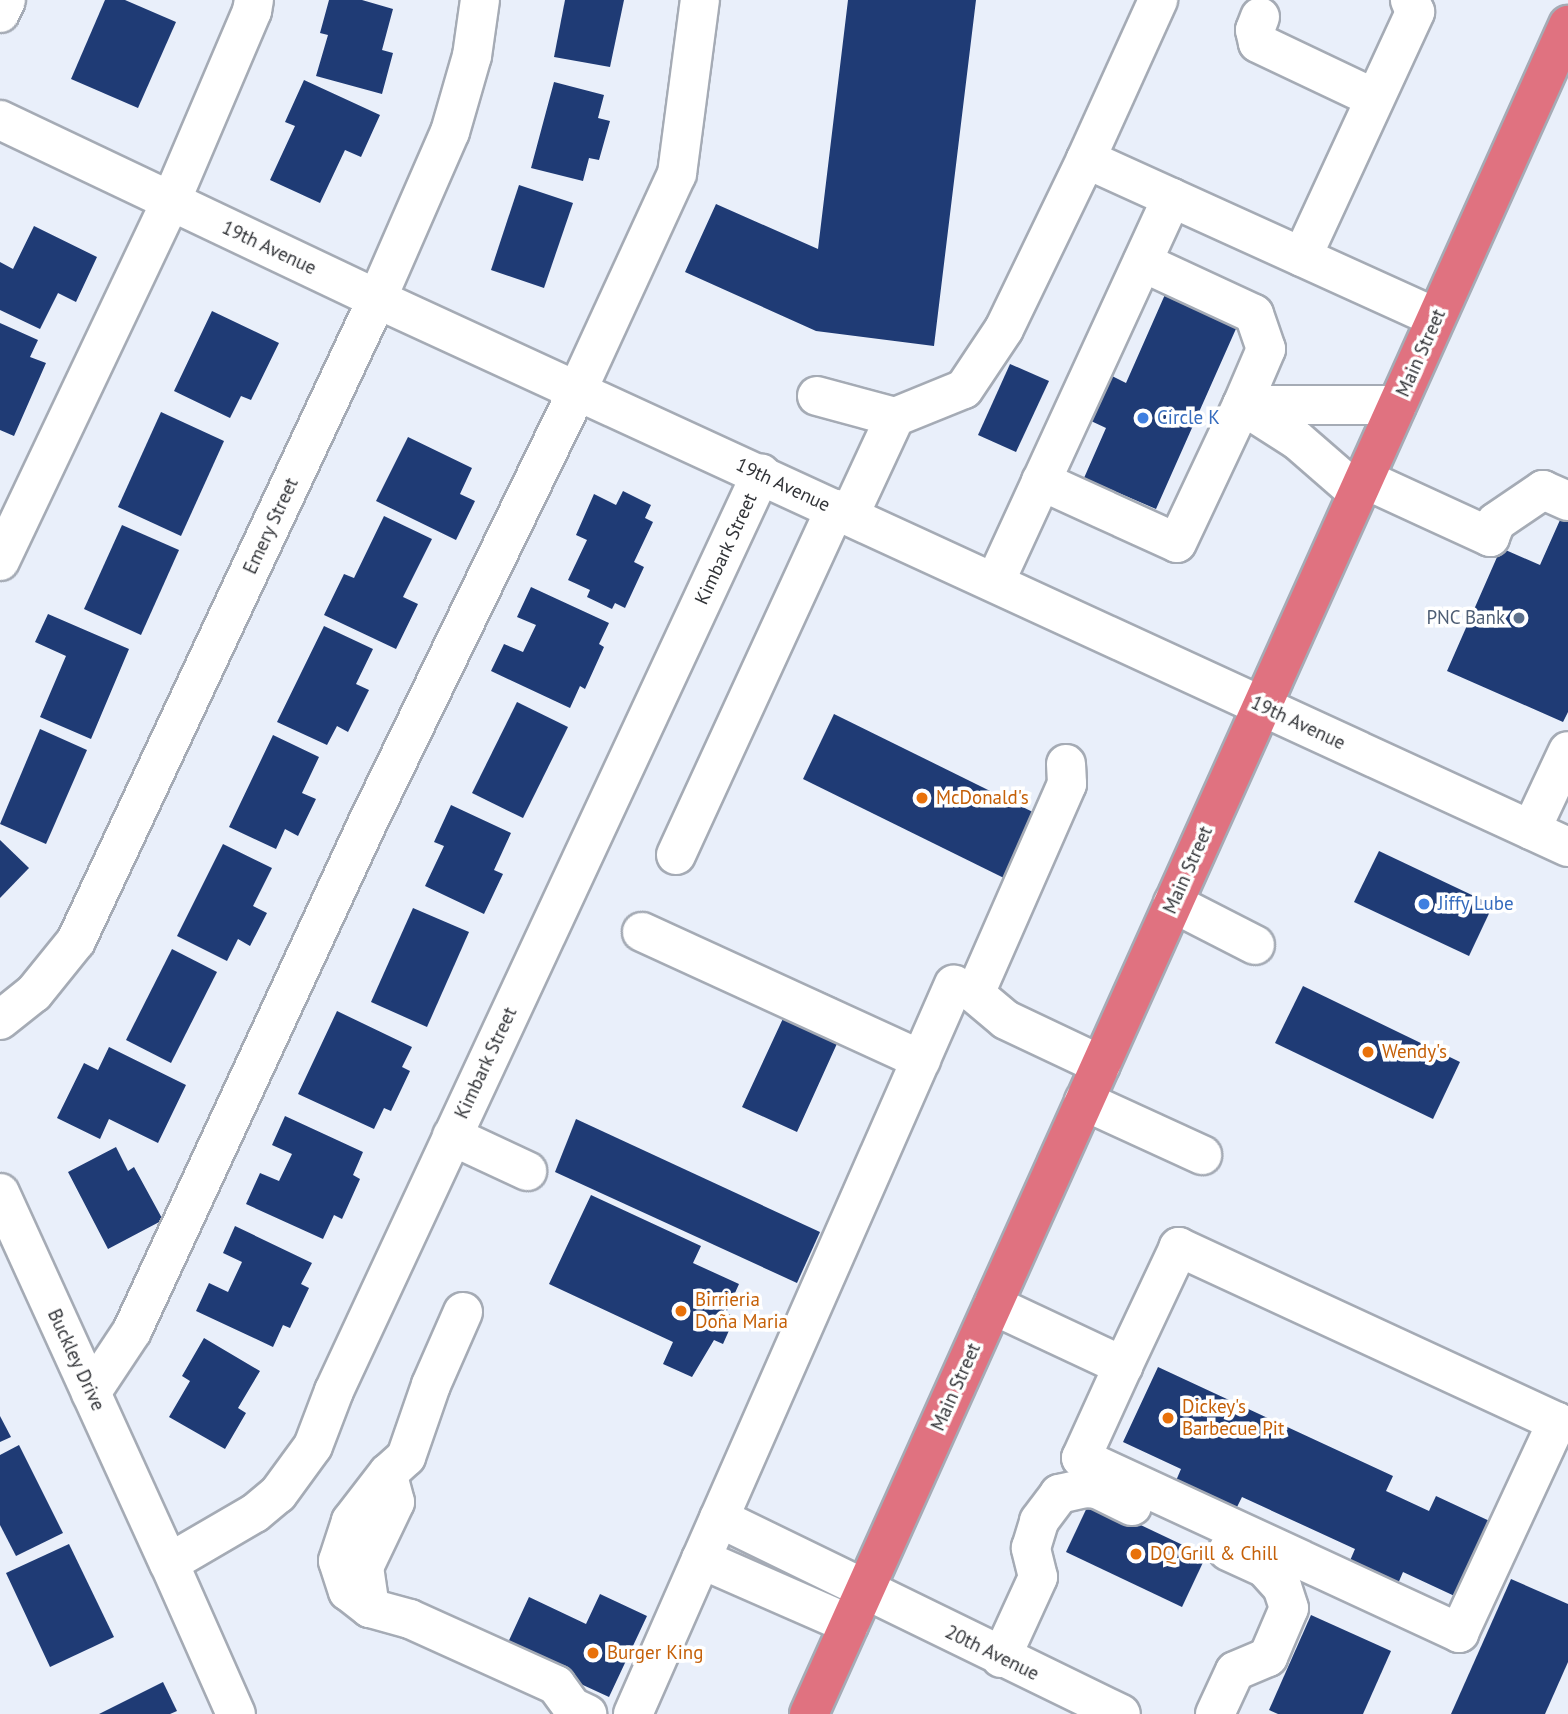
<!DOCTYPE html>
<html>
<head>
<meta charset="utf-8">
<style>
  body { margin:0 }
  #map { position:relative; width:1568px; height:1714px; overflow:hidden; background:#e9effa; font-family:"PT Sans",sans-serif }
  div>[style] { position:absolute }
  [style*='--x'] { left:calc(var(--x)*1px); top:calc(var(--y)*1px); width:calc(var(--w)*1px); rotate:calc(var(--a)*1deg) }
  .building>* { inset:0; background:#1f3b75 }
  .roads { filter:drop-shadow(2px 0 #a5abb5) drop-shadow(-2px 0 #a5abb5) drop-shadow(0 2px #a5abb5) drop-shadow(0 -2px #a5abb5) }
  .minor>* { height:38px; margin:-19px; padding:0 19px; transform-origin:19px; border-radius:19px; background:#fff }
  .highway>* { height:38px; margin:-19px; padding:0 19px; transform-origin:19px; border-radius:19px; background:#e07280 }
  .dots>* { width:19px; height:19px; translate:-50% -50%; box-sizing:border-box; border:4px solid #fff; border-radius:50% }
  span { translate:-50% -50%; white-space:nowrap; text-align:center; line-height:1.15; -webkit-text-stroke:7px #fff; paint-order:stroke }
  .street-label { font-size:19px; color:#323438 }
  .shop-label { font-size:19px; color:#366cbe }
  .left { translate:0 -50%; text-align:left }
  .service-label { font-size:19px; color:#4e5e75 }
  .right { translate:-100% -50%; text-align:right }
  .food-label { font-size:19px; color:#c56008 }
</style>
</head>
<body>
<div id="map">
  <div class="building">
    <i style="clip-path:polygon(105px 0,125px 0,176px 22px,138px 108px,71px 79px)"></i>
    <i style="clip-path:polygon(329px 0,362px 0,393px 9px,382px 50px,393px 53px,382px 94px,316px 76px,328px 35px,320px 33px)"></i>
    <i style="clip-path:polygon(565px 0,624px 0,610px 67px,554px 57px)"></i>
    <i style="clip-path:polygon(848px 0,976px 0,934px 346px,816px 331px,685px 272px,716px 204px,818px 249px)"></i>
    <i style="clip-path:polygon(304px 80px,380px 115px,361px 157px,345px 150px,320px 203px,270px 180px,295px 126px,285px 122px)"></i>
    <i style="clip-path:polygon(554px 82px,604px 95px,598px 118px,610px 121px,599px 160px,589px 158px,583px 181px,531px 168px)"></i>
    <i style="clip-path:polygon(519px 185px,573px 203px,544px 288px,491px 270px)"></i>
    <i style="clip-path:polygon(34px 226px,97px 257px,76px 302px,58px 293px,40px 329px,0 310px,0 262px,13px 269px)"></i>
    <i style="clip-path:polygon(1167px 290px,1239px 322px,1156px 509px,1084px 478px,1106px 428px,1091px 421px,1112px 376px,1126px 383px)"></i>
    <i style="clip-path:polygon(212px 311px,279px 343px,251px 400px,241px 396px,230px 418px,174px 391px)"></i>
    <i style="clip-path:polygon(0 323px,38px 340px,30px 357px,46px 363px,14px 436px,0 430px)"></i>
    <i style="clip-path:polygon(1010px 364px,1049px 381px,1016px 452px,978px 435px)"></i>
    <i style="clip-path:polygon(161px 412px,224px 441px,181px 536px,118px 507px)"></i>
    <i style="clip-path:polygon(408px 437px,472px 468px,460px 494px,475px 501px,456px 540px,376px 501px)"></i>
    <i style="clip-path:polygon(623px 491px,651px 505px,645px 518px,653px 522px,634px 562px,644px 567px,625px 608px,615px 603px,612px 609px,587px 597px,590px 590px,568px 580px,587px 540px,576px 535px,594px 494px,616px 505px)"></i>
    <i style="clip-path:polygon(1568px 502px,1568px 712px,1563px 722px,1447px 671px,1501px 548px,1540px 565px)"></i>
    <i style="clip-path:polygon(384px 516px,432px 539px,403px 597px,418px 604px,396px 649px,324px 615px,344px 574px,354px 578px)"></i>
    <i style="clip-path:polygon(122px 525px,179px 550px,141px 635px,84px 609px)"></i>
    <i style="clip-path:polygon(531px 587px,609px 623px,599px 644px,604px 647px,585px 689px,580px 686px,570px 708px,491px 671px,504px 644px,523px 652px,536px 625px,517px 617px)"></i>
    <i style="clip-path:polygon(48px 614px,129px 649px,91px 739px,40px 717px,66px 656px,35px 642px)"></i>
    <i style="clip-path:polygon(324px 626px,373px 649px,356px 684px,369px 690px,348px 732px,337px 726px,327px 745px,277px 722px)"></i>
    <i style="clip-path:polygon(517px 702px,568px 727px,523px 818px,472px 793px)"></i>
    <i style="clip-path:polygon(834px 714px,1041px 816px,1010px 881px,803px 779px)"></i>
    <i style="clip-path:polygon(40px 729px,87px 750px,46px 844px,0 824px)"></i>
    <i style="clip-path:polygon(273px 735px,319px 757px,302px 793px,316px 799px,298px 836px,285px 829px,276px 849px,229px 827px)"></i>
    <i style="clip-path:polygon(451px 805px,511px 833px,494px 870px,503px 874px,484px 914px,425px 886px,444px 846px,434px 842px)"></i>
    <i style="clip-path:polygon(0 840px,29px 868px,0 898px)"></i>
    <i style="clip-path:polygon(223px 844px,272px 868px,253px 906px,267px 913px,250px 946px,238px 939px,227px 961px,177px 936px)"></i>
    <i style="clip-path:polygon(1379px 851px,1493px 905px,1469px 956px,1354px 902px)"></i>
    <i style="clip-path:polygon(413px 908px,469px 932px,427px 1027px,371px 1002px)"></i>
    <i style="clip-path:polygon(172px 949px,217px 972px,171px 1063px,126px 1040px)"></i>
    <i style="clip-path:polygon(1303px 986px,1460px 1062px,1433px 1119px,1275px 1043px)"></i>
    <i style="clip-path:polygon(817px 989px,837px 998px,822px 1029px,840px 1037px,797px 1132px,742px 1107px,786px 1012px,803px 1020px)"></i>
    <i style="clip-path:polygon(337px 1011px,412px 1047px,402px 1067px,410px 1071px,391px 1111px,384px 1108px,374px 1129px,298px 1094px)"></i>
    <i style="clip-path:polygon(109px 1047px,186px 1085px,158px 1143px,109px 1119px,100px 1139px,57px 1118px,84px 1063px,98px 1070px)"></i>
    <i style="clip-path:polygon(285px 1116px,363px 1152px,353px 1175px,360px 1179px,342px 1219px,334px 1215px,323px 1239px,246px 1204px,260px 1173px,279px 1181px,292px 1154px,272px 1145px)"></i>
    <i style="clip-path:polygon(576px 1119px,820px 1232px,797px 1283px,555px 1172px)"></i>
    <i style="clip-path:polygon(116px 1147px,128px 1171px,134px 1167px,163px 1220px,108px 1249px,68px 1172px)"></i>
    <i style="clip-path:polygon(591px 1195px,701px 1246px,693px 1263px,739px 1284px,726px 1313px,735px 1317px,723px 1344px,714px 1340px,692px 1377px,663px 1364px,673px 1342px,549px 1284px)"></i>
    <i style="clip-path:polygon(235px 1226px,312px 1263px,301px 1284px,309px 1288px,290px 1328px,283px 1325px,273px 1347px,196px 1311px,209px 1283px,228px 1292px,242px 1262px,223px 1253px)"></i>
    <i style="clip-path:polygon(204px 1338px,260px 1371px,238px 1408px,246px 1413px,225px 1449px,169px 1417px,190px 1381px,182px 1376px)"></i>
    <i style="clip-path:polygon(1158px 1367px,1393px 1476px,1386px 1491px,1429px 1511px,1436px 1496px,1496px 1524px,1461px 1599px,1403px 1572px,1397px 1586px,1349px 1563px,1355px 1549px,1242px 1497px,1235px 1511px,1175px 1483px,1181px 1469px,1123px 1442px)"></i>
    <i style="clip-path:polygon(0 1416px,11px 1437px,0 1442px)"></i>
    <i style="clip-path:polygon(19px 1445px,63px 1533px,16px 1556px,0 1525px,0 1455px)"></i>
    <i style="clip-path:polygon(1090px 1501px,1206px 1556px,1182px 1607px,1066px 1552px)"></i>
    <i style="clip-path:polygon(69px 1544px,114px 1637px,50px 1667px,6px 1573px)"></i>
    <i style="clip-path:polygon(1511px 1579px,1568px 1604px,1568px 1662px,1545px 1714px,1451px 1714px)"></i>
    <i style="clip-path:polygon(600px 1594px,647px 1616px,609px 1697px,505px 1649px,529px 1597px,586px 1624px)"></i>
    <i style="clip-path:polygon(1311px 1615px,1391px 1651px,1363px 1714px,1278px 1714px,1269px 1710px)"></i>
    <i style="clip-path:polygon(163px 1682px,177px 1711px,170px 1714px,99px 1714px)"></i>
  </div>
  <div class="roads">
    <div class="minor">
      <i style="--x:0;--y:13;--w:14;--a:-65"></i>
      <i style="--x:1260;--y:17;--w:14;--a:111"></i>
      <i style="--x:1255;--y:30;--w:13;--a:77"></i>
      <i style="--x:1258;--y:43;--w:128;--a:25.4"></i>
      <i style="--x:0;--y:120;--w:417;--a:25.4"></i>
      <i style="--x:377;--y:299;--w:1311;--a:24.71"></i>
      <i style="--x:1086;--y:159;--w:384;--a:24.4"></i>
      <i style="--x:1302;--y:257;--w:270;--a:-65.2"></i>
      <i style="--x:1415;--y:12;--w:13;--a:-113"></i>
      <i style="--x:817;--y:396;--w:81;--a:15.1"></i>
      <i style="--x:895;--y:417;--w:74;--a:-22.1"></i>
      <i style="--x:964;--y:389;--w:72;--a:-56.3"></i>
      <i style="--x:1004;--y:329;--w:189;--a:-64.2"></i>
      <i style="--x:1086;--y:159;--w:175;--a:-65.6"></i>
      <i style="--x:1242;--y:405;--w:155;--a:0"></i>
      <i style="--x:1242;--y:405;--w:65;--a:32.5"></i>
      <i style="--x:1297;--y:440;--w:81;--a:41"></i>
      <i style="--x:1364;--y:479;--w:139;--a:24.7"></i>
      <i style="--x:1490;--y:537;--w:16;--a:-68"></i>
      <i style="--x:1496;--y:522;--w:57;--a:-34.2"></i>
      <i style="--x:1543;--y:490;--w:27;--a:24"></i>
      <i style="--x:1041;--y:481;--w:149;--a:24.5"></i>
      <i style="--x:1177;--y:543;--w:153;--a:-64.8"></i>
      <i style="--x:1242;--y:405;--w:61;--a:-66.8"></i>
      <i style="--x:1266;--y:349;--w:37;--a:-109"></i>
      <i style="--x:1254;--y:314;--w:123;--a:-155.1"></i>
      <i style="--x:849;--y:516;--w:109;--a:-65.1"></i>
      <i style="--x:0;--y:561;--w:399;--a:-64.6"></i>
      <i style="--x:171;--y:201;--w:207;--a:-66.9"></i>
      <i style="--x:252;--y:11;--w:11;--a:-80"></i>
      <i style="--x:995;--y:582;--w:423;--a:-65.3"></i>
      <i style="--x:1066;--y:764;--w:20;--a:87"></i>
      <i style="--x:1067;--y:784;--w:229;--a:113.7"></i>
      <i style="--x:975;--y:994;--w:40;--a:40"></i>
      <i style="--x:1006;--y:1020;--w:105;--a:25.3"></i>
      <i style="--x:1531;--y:830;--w:87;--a:-64.9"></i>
      <i style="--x:676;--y:855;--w:381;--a:-65.3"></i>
      <i style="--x:1173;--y:903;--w:92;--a:27.1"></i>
      <i style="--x:642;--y:932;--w:307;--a:24.6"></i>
      <i style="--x:0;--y:1020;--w:43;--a:-38.5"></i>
      <i style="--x:34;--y:993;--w:67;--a:-51.1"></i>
      <i style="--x:76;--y:941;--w:709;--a:-64.88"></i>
      <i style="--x:377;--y:299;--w:182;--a:-66.4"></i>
      <i style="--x:450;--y:132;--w:79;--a:-73.9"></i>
      <i style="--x:472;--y:56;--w:57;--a:-81.9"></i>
      <i style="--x:1084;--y:1101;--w:130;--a:24.6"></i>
      <i style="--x:452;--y:1136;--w:83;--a:25"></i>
      <i style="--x:0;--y:1193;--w:407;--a:65.5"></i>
      <i style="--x:169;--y:1563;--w:99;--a:-30.2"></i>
      <i style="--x:255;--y:1513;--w:30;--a:-40"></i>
      <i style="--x:278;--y:1494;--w:59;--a:-53.9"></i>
      <i style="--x:313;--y:1446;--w:59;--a:-69.1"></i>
      <i style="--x:334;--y:1391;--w:1012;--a:-65.03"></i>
      <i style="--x:993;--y:1305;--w:144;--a:25.1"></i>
      <i style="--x:1123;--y:1366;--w:101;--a:114.5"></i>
      <i style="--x:1081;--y:1458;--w:417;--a:24.8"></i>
      <i style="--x:1459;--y:1633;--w:233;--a:-65.1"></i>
      <i style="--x:1557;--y:1422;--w:417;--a:-155.2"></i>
      <i style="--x:1179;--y:1247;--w:132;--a:115.2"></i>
      <i style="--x:463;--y:1312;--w:80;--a:113.7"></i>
      <i style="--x:431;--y:1385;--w:76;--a:109.1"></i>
      <i style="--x:406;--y:1457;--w:24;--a:138"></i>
      <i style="--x:388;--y:1473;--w:61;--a:127.6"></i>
      <i style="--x:351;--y:1521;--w:42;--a:108"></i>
      <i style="--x:338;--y:1561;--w:32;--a:72"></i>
      <i style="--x:348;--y:1591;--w:28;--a:38"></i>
      <i style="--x:370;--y:1608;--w:41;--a:15.4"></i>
      <i style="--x:410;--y:1619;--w:160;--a:24.3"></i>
      <i style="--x:556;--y:1685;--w:27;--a:54"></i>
      <i style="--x:572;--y:1707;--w:17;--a:25"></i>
      <i style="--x:91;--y:1393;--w:74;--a:-56.5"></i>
      <i style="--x:132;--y:1331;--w:559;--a:-65.13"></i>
      <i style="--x:367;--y:824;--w:481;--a:-64.1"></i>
      <i style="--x:577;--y:391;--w:239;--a:-65.3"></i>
      <i style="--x:677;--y:174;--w:176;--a:-82.5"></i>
      <i style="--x:719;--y:1518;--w:447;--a:26"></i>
      <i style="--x:701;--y:1559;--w:162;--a:23.7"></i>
      <i style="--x:169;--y:1563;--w:165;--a:66.1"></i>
      <i style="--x:370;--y:1608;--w:41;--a:-98.3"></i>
      <i style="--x:364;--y:1567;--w:72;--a:-64.5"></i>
      <i style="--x:395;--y:1502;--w:28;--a:-105"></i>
      <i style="--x:1001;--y:1658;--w:89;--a:-65.4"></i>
      <i style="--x:1038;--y:1577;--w:30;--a:-104"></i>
      <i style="--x:1031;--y:1548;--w:28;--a:-73"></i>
      <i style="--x:1039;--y:1521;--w:34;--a:-53"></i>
      <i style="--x:1059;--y:1494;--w:26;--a:-13"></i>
      <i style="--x:1084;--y:1488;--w:13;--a:4"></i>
      <i style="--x:1097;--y:1489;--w:39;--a:26"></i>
      <i style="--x:633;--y:1714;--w:797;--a:-66.26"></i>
      <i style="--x:1215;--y:1714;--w:47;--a:-65.1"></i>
      <i style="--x:1235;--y:1671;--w:36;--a:-23"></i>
      <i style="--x:1268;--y:1657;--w:53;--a:-66.8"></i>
      <i style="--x:1289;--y:1608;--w:22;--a:-108"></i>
      <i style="--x:1282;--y:1587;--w:25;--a:-132"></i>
      <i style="--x:1265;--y:1568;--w:41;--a:-155.3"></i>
    </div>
    <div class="highway">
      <i style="--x:809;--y:1714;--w:1852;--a:-65.8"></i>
    </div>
  </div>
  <div class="dots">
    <i style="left:1143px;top:418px;background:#3f7fe0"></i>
    <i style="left:1519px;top:618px;background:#5c6f8a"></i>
    <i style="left:922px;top:798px;background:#e8710a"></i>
    <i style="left:1424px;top:904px;background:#3f7fe0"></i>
    <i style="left:1368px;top:1052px;background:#e8710a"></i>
    <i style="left:681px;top:1311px;background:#e8710a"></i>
    <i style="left:1168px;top:1418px;background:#e8710a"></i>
    <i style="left:1136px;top:1554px;background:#e8710a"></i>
    <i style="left:593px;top:1653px;background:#e8710a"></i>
  </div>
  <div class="street-label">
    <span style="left:269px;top:248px;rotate:25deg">19th Avenue</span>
    <span style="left:1421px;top:353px;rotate:-66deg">Main Street</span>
    <span style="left:783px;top:485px;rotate:25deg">19th Avenue</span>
    <span style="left:271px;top:526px;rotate:-65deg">Emery Street</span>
    <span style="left:726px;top:549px;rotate:-65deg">Kimbark Street</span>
    <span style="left:1298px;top:723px;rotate:25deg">19th Avenue</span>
    <span style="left:1188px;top:870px;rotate:-66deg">Main Street</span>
    <span style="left:486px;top:1063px;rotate:-65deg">Kimbark Street</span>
    <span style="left:76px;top:1360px;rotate:65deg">Buckley Drive</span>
    <span style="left:956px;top:1387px;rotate:-66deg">Main Street</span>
    <span style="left:992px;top:1653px;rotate:26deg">20th Avenue</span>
  </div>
  <div class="shop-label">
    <span class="left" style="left:1157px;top:418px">Circle K</span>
    <span class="left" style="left:1438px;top:904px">Jiffy Lube</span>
  </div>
  <div class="service-label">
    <span class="right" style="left:1505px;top:618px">PNC Bank</span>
  </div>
  <div class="food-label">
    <span class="left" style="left:936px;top:798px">McDonald's</span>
    <span class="left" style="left:1382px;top:1052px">Wendy's</span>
    <span class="left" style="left:695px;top:1311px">Birrieria<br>Doña Maria</span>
    <span class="left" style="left:1182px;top:1418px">Dickey's<br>Barbecue Pit</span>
    <span class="left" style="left:1150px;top:1554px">DQ Grill &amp; Chill</span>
    <span class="left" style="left:607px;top:1653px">Burger King</span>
  </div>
</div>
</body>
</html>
